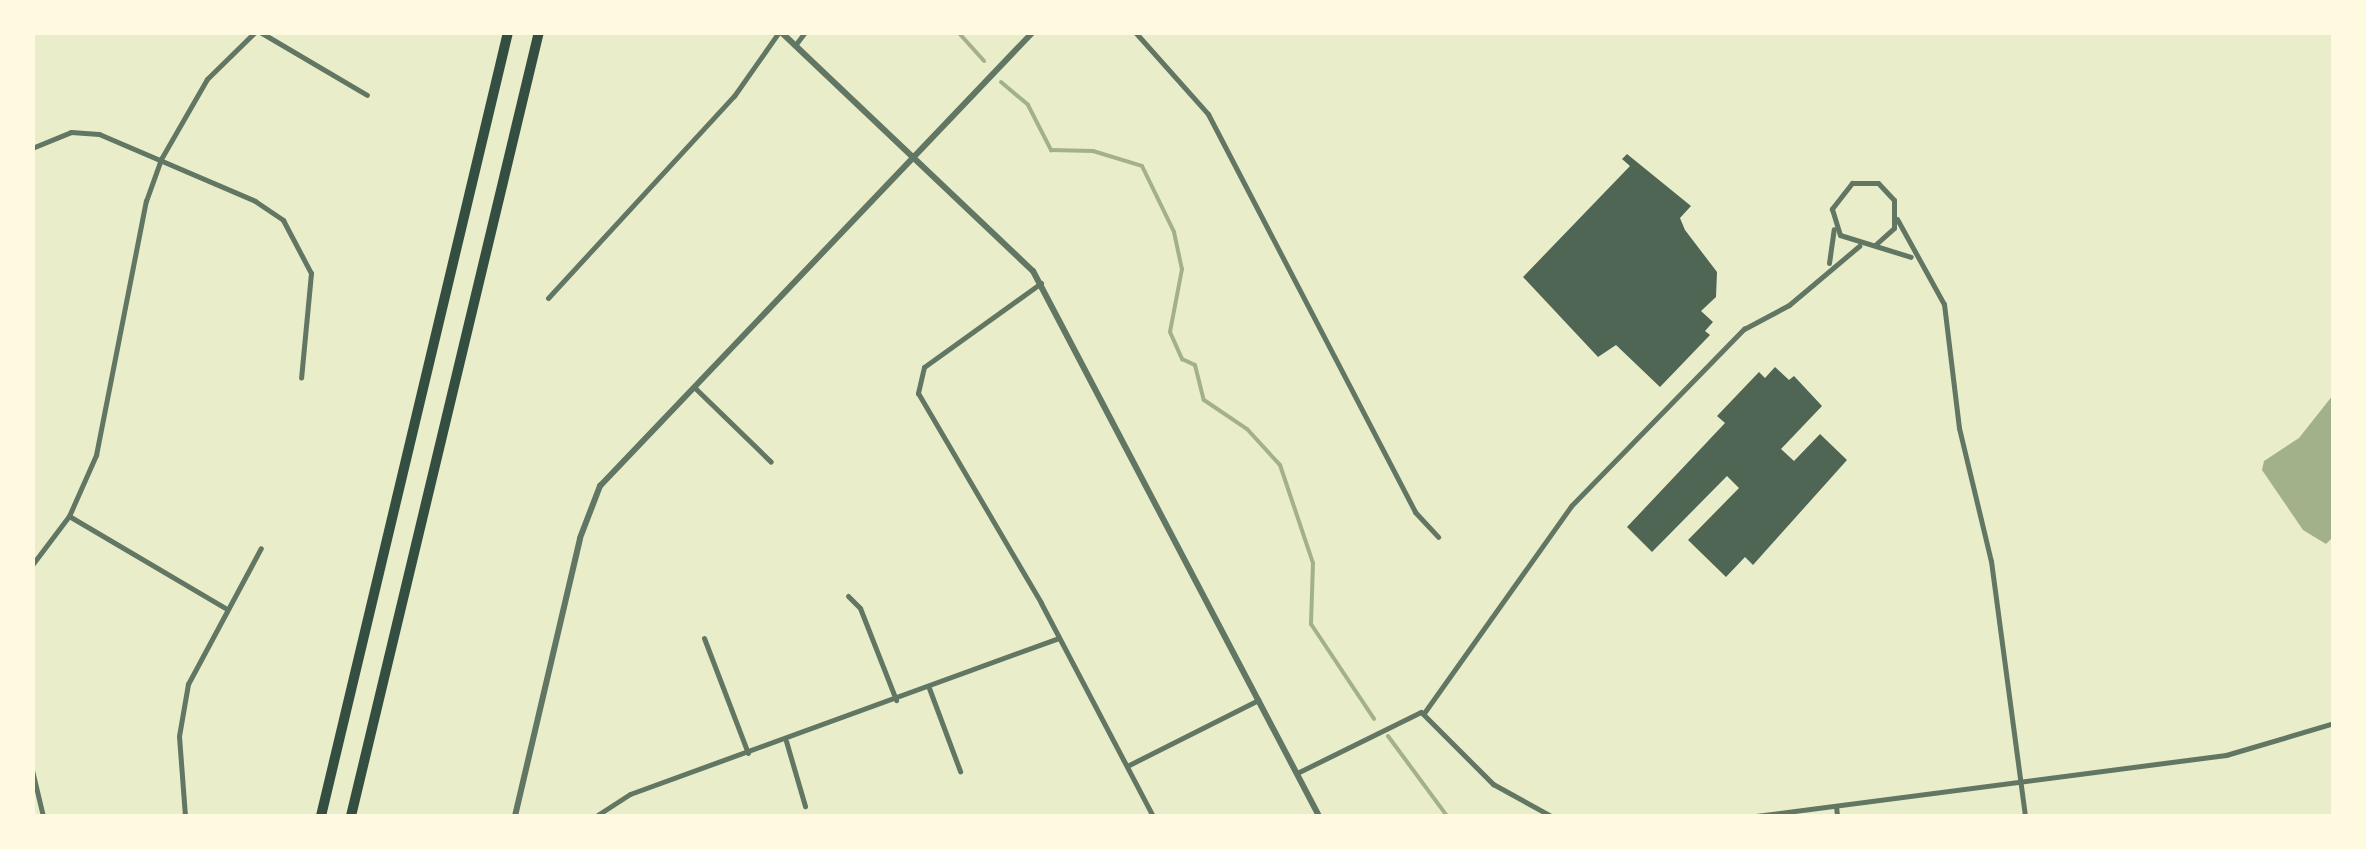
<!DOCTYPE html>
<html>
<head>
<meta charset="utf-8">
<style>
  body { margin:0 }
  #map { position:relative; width:2366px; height:849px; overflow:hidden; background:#e9edc9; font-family:Inter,sans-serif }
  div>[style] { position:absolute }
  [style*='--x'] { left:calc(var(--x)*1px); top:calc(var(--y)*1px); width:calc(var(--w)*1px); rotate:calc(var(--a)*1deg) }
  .water>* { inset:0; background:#a3b18a }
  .stream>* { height:4px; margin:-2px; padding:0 2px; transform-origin:2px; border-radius:2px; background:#a3b18a }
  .building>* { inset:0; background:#4f6655 }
  .minor>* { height:5px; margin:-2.5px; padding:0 2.5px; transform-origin:2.5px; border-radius:2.5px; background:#617663 }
  .tertiary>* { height:6px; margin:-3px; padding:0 3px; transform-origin:3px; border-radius:3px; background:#617663 }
  .motorway>* { height:10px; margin:-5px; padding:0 5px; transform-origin:5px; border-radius:5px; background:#344e41 }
  span { translate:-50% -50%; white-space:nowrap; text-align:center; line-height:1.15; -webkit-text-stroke:8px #fefae0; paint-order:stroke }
  .frame { position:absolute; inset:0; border:35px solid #fefae0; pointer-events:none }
</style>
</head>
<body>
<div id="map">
  <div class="water">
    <i style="clip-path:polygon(2333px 395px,2333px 537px,2326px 544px,2303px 530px,2262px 470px,2264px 461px,2299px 438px)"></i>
  </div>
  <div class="stream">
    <i style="--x:958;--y:32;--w:39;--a:48"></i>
    <i style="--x:1001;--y:82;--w:35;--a:40"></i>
    <i style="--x:1028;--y:105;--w:51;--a:62.9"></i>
    <i style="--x:1051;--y:150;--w:42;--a:1.4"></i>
    <i style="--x:1093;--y:151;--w:51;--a:17"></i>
    <i style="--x:1142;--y:166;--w:73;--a:64.1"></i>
    <i style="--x:1174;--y:232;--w:38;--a:78"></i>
    <i style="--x:1182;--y:269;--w:64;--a:100.8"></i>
    <i style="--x:1170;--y:332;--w:30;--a:66"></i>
    <i style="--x:1182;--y:359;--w:14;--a:25"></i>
    <i style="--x:1195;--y:365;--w:36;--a:76"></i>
    <i style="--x:1204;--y:400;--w:52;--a:34"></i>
    <i style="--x:1247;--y:429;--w:49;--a:47.5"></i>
    <i style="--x:1280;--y:465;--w:103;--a:71.4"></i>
    <i style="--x:1313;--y:563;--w:61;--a:91.9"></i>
    <i style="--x:1311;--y:624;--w:114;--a:56.4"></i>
    <i style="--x:1388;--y:736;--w:99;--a:53.6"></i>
  </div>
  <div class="building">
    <i style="clip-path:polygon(1627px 154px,1691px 206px,1680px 218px,1685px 230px,1717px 272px,1716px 297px,1701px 311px,1713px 322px,1705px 331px,1710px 335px,1660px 387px,1616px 345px,1598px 357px,1523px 277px,1630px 166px,1622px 159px)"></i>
    <i style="clip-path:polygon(1775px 367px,1789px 380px,1794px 376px,1822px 406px,1781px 449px,1794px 461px,1820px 434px,1847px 460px,1753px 565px,1745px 557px,1726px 577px,1688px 540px,1739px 488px,1727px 476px,1652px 552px,1627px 527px,1725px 423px,1717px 416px,1759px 372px,1765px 378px)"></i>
  </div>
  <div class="minor">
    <i style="--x:260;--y:32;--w:124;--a:30.5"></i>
    <i style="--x:1135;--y:32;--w:110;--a:48.3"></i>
    <i style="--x:1208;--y:114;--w:449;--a:62.5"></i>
    <i style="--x:1415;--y:512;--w:34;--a:47"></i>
    <i style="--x:796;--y:44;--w:15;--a:-53"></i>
    <i style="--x:32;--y:148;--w:42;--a:-22.3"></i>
    <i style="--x:71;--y:132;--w:28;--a:4"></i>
    <i style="--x:99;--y:134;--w:170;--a:23.2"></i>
    <i style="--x:255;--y:201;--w:34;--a:34"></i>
    <i style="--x:283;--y:220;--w:60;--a:62.2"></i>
    <i style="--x:311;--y:273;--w:105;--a:95.4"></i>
    <i style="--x:1897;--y:219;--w:97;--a:61.1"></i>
    <i style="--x:1944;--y:304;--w:125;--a:83.1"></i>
    <i style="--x:1959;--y:428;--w:137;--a:76.5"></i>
    <i style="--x:1991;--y:561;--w:257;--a:82.4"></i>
    <i style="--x:1875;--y:245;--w:25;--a:-42"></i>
    <i style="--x:1894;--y:228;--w:28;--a:-90"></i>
    <i style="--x:1894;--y:200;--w:23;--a:-133"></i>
    <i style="--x:1878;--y:183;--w:26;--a:180"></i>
    <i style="--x:1852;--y:183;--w:33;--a:128"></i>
    <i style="--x:1832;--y:209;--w:27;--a:73"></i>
    <i style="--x:1840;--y:235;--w:74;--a:17.2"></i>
    <i style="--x:1829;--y:263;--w:34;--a:-82"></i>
    <i style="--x:1041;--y:283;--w:144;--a:144.3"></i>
    <i style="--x:924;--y:367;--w:27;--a:103"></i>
    <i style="--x:918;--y:393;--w:243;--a:59.6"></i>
    <i style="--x:1041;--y:603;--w:241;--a:62.3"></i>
    <i style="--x:548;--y:298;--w:275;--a:-47.4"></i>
    <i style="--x:734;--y:96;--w:78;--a:-54.9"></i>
    <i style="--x:694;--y:387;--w:107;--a:44.2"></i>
    <i style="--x:69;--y:516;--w:181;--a:30.5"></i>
    <i style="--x:32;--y:565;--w:61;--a:-52.9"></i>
    <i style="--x:69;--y:516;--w:67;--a:-66.1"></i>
    <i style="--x:96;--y:455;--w:259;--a:-78.9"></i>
    <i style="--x:146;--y:201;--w:45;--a:-70.3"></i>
    <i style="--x:161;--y:159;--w:92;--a:-60.1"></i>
    <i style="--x:207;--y:79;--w:67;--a:-44.4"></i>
    <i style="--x:848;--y:596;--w:17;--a:45"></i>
    <i style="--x:860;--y:608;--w:99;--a:68.6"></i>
    <i style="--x:704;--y:638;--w:123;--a:69.1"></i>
    <i style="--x:929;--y:688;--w:89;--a:69.5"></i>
    <i style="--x:1424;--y:713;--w:254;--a:-54.6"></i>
    <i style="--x:1571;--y:506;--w:248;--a:-45.7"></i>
    <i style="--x:1744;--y:329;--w:51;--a:-28.1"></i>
    <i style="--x:1789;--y:305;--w:92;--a:-40.1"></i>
    <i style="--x:786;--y:741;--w:68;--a:73.7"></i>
    <i style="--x:1127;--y:766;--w:147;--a:-26.7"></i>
    <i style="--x:32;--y:770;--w:47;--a:76.6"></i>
    <i style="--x:1297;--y:773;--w:138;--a:-26.2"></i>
    <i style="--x:1421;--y:712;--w:102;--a:45"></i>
    <i style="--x:1493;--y:784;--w:66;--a:28.9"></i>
    <i style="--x:1836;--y:806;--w:10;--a:84"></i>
    <i style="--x:185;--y:816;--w:80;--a:-94.3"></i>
    <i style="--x:179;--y:736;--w:53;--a:-80.2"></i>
    <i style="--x:188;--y:684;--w:154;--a:-61.8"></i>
    <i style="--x:596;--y:816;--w:40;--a:-32.9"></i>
    <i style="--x:630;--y:794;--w:456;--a:-20"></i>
    <i style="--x:1756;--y:816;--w:474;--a:-7.4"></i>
    <i style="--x:2226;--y:755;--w:113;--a:-16.5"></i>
  </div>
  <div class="tertiary">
    <i style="--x:781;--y:32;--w:347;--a:43.5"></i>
    <i style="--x:1033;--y:271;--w:615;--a:62.31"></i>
    <i style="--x:515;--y:816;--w:285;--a:-76.8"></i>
    <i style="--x:580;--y:538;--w:56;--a:-69"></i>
    <i style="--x:600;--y:486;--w:627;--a:-46.36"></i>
  </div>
  <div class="motorway">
    <i style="--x:321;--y:816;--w:806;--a:-76.58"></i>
    <i style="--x:351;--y:816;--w:806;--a:-76.52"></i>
  </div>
  <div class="frame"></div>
</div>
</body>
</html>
